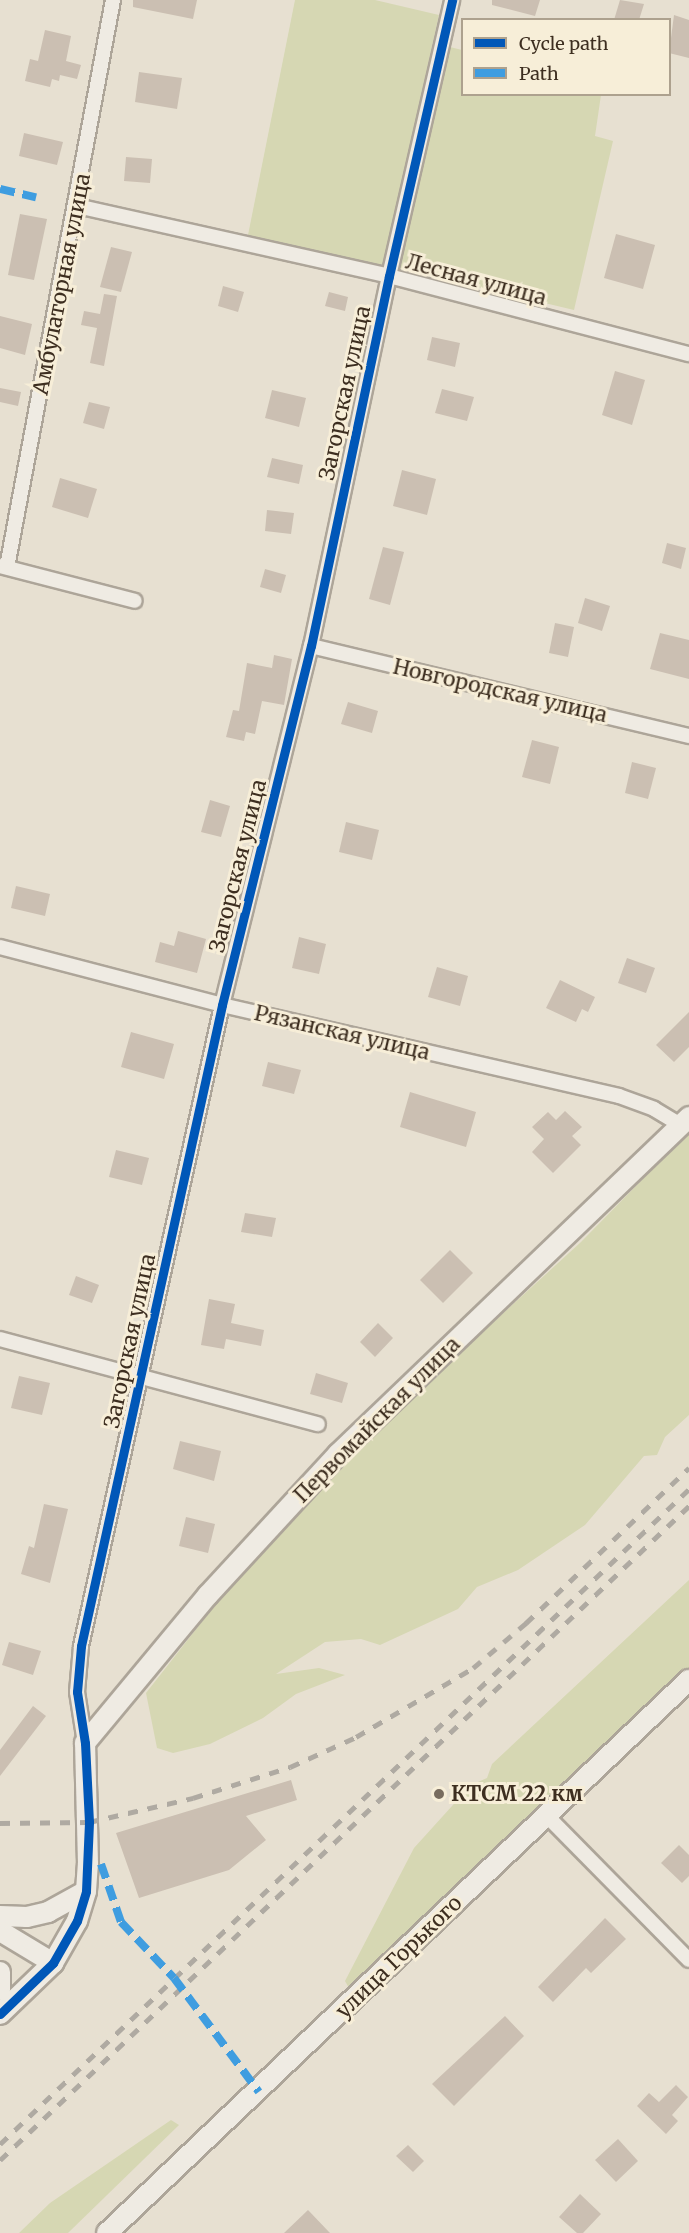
<!DOCTYPE html>
<html>
<head>
<meta charset="utf-8">
<style>
  body { margin:0 }
  #map { position:relative; width:689px; height:2233px; overflow:hidden; background:#e7e0d1; font-family:Merriweather,serif }
  div>[style] { position:absolute }
  [style*='--x'] { left:calc(var(--x)*1px); top:calc(var(--y)*1px); width:calc(var(--w)*1px); rotate:calc(var(--a)*1deg) }
  .green>* { inset:0; background:#d6d7b3 }
  .building>* { inset:0; background:#cbbfb2 }
  .roads { filter:drop-shadow(2px 0 #ada599) drop-shadow(-2px 0 #ada599) drop-shadow(0 2px #ada599) drop-shadow(0 -2px #ada599) }
  .street>* { height:14px; margin:-7px; padding:0 7px; transform-origin:7px; border-radius:7px; background:#efebe3 }
  .secondary>* { height:20px; margin:-10px; padding:0 10px; transform-origin:10px; border-radius:10px; background:#efebe3 }
  .rail>* { height:4.5px; margin-top:-2.25px; transform-origin:0; background:repeating-linear-gradient(90deg,#afaaa2 0 10px,transparent 0 20px) }
  .quiet>* { height:8px; margin-top:-4px; transform-origin:0; background:repeating-linear-gradient(90deg,#3f9de0 0 15px,transparent 0 23px) }
  .cycleway>* { height:9px; margin:-4.5px; padding:0 4.5px; transform-origin:4.5px; border-radius:4.5px; background:#0057b8 }
  .dots>* { width:16px; height:16px; translate:-50% -50%; box-sizing:border-box; border:3px solid #f7eed8; border-radius:50% }
  span { translate:-50% -50%; white-space:nowrap; text-align:center; line-height:1.15; -webkit-text-stroke:6px #f7eed8; paint-order:stroke }
  .street-label { font-size:21px; color:#3d2e20 }
  .poi-label { font-size:21px; color:#3d2e20; font-weight:700 }
  .left { translate:0 -50%; text-align:left }
  .legend { position:absolute; left:461px; top:18px; width:210px; height:78px; box-sizing:border-box; background:#f7eed8; border:2px solid #ada18e; margin:0; padding:8px 10px; list-style:none; font-size:18px; color:#3d2e20 }
  .legend li { display:flex; align-items:center; gap:12px; height:30px }
  .legend b { width:30px; border:2px solid #ada18e }
</style>
</head>
<body>
<div id="map">
  <div class="green">
    <i style="clip-path:polygon(295px 0,375px 0,439px 15px,383px 268px,248px 235px)"></i>
    <i style="clip-path:polygon(450px 47px,462px 50px,462px 94px,601px 95px,595px 136px,613px 141px,574px 310px,397px 268px)"></i>
    <i style="clip-path:polygon(689px 1132px,689px 1415px,665px 1437px,657px 1455px,644px 1456px,585px 1525px,518px 1570px,477px 1587px,458px 1609px,380px 1645px,361px 1639px,325px 1642px,276px 1674px,319px 1668px,345px 1675px,296px 1694px,263px 1718px,210px 1744px,173px 1753px,157px 1748px,146px 1693px,219px 1600px,356px 1448px,581px 1242px)"></i>
    <i style="clip-path:polygon(689px 1580px,689px 1669px,350px 1990px,345px 1981px,414px 1848px,471px 1785px,487px 1778px,492px 1764px)"></i>
    <i style="clip-path:polygon(171px 2120px,179px 2125px,68px 2233px,19px 2233px,50px 2203px)"></i>
  </div>
  <div class="building">
    <i style="clip-path:polygon(133px 0,197px 0,193px 19px,133px 7px)"></i>
    <i style="clip-path:polygon(492px 0,540px 0,535px 16px,492px 5px)"></i>
    <i style="clip-path:polygon(620px 0,644px 4px,639px 20px,614px 20px)"></i>
    <i style="clip-path:polygon(674px 15px,689px 20px,689px 58px,669px 53px)"></i>
    <i style="clip-path:polygon(45px 30px,71px 36px,66px 61px,81px 65px,77px 79px,60px 75px,59px 81px,52px 79px,50px 87px,25px 81px,30px 59px,38px 61px)"></i>
    <i style="clip-path:polygon(139px 72px,182px 78px,177px 109px,135px 102px)"></i>
    <i style="clip-path:polygon(24px 133px,63px 142px,57px 165px,19px 156px)"></i>
    <i style="clip-path:polygon(126px 157px,152px 159px,150px 183px,124px 181px)"></i>
    <i style="clip-path:polygon(20px 214px,47px 219px,34px 280px,8px 275px)"></i>
    <i style="clip-path:polygon(616px 234px,655px 245px,643px 289px,604px 278px)"></i>
    <i style="clip-path:polygon(111px 247px,132px 252px,121px 292px,100px 287px)"></i>
    <i style="clip-path:polygon(223px 286px,244px 292px,238px 312px,218px 306px)"></i>
    <i style="clip-path:polygon(329px 292px,348px 297px,345px 311px,325px 306px)"></i>
    <i style="clip-path:polygon(104px 294px,117px 296px,104px 366px,90px 363px,97px 328px,81px 325px,84px 311px,100px 314px)"></i>
    <i style="clip-path:polygon(0 316px,32px 324px,25px 355px,0 348px)"></i>
    <i style="clip-path:polygon(432px 337px,460px 343px,455px 367px,427px 360px)"></i>
    <i style="clip-path:polygon(615px 371px,645px 380px,632px 425px,602px 415px)"></i>
    <i style="clip-path:polygon(0 388px,21px 392px,18px 406px,0 402px)"></i>
    <i style="clip-path:polygon(442px 389px,474px 397px,467px 421px,435px 413px)"></i>
    <i style="clip-path:polygon(272px 390px,306px 398px,299px 427px,265px 418px)"></i>
    <i style="clip-path:polygon(89px 402px,110px 407px,104px 429px,83px 423px)"></i>
    <i style="clip-path:polygon(272px 458px,303px 465px,299px 484px,267px 477px)"></i>
    <i style="clip-path:polygon(402px 470px,436px 479px,427px 515px,393px 506px)"></i>
    <i style="clip-path:polygon(60px 478px,97px 489px,88px 518px,52px 507px)"></i>
    <i style="clip-path:polygon(267px 510px,294px 513px,291px 534px,265px 531px)"></i>
    <i style="clip-path:polygon(667px 543px,686px 548px,681px 569px,662px 563px)"></i>
    <i style="clip-path:polygon(383px 547px,404px 552px,390px 605px,369px 599px)"></i>
    <i style="clip-path:polygon(265px 569px,286px 575px,281px 593px,260px 587px)"></i>
    <i style="clip-path:polygon(585px 598px,610px 606px,602px 631px,578px 623px)"></i>
    <i style="clip-path:polygon(555px 623px,574px 627px,568px 657px,549px 653px)"></i>
    <i style="clip-path:polygon(660px 633px,689px 640px,689px 679px,650px 669px)"></i>
    <i style="clip-path:polygon(274px 655px,292px 659px,284px 705px,262px 701px,255px 734px,246px 732px,244px 741px,226px 737px,233px 710px,239px 711px,247px 663px,272px 668px)"></i>
    <i style="clip-path:polygon(348px 702px,378px 711px,372px 733px,341px 724px)"></i>
    <i style="clip-path:polygon(532px 740px,559px 747px,550px 784px,522px 777px)"></i>
    <i style="clip-path:polygon(632px 762px,656px 768px,648px 799px,625px 793px)"></i>
    <i style="clip-path:polygon(210px 800px,230px 806px,221px 837px,201px 832px)"></i>
    <i style="clip-path:polygon(346px 822px,379px 830px,372px 860px,339px 852px)"></i>
    <i style="clip-path:polygon(16px 886px,50px 894px,45px 916px,11px 908px)"></i>
    <i style="clip-path:polygon(178px 931px,206px 939px,197px 973px,155px 962px,160px 942px,174px 946px)"></i>
    <i style="clip-path:polygon(299px 937px,326px 944px,319px 974px,292px 968px)"></i>
    <i style="clip-path:polygon(627px 958px,655px 968px,646px 993px,618px 983px)"></i>
    <i style="clip-path:polygon(437px 967px,468px 976px,460px 1006px,428px 997px)"></i>
    <i style="clip-path:polygon(560px 980px,595px 997px,588px 1012px,582px 1009px,576px 1022px,546px 1008px)"></i>
    <i style="clip-path:polygon(689px 1012px,689px 1047px,674px 1062px,656px 1045px)"></i>
    <i style="clip-path:polygon(131px 1032px,174px 1044px,164px 1079px,121px 1067px)"></i>
    <i style="clip-path:polygon(268px 1062px,301px 1070px,294px 1094px,262px 1086px)"></i>
    <i style="clip-path:polygon(410px 1092px,476px 1112px,466px 1147px,400px 1127px)"></i>
    <i style="clip-path:polygon(565px 1111px,582px 1127px,572px 1136px,581px 1145px,553px 1173px,532px 1152px,544px 1139px,532px 1127px,548px 1112px,556px 1120px)"></i>
    <i style="clip-path:polygon(116px 1150px,149px 1158px,142px 1185px,109px 1177px)"></i>
    <i style="clip-path:polygon(245px 1213px,276px 1218px,272px 1237px,241px 1232px)"></i>
    <i style="clip-path:polygon(450px 1250px,473px 1273px,443px 1303px,420px 1280px)"></i>
    <i style="clip-path:polygon(76px 1276px,99px 1285px,92px 1303px,69px 1295px)"></i>
    <i style="clip-path:polygon(209px 1299px,235px 1304px,231px 1323px,264px 1330px,261px 1346px,226px 1339px,224px 1349px,201px 1345px)"></i>
    <i style="clip-path:polygon(378px 1323px,393px 1338px,375px 1357px,360px 1342px)"></i>
    <i style="clip-path:polygon(316px 1373px,348px 1383px,342px 1403px,310px 1394px)"></i>
    <i style="clip-path:polygon(19px 1376px,50px 1383px,42px 1415px,11px 1408px)"></i>
    <i style="clip-path:polygon(180px 1441px,221px 1451px,214px 1481px,173px 1469px)"></i>
    <i style="clip-path:polygon(44px 1504px,68px 1509px,50px 1583px,21px 1574px,29px 1546px,34px 1548px)"></i>
    <i style="clip-path:polygon(186px 1517px,215px 1524px,208px 1553px,179px 1546px)"></i>
    <i style="clip-path:polygon(9px 1642px,41px 1651px,33px 1675px,2px 1665px)"></i>
    <i style="clip-path:polygon(33px 1706px,46px 1716px,0 1776px,0 1750px)"></i>
    <i style="clip-path:polygon(291px 1780px,297px 1800px,246px 1816px,266px 1840px,229px 1870px,139px 1898px,116px 1833px)"></i>
    <i style="clip-path:polygon(679px 1845px,689px 1855px,689px 1876px,682px 1883px,661px 1863px)"></i>
    <i style="clip-path:polygon(605px 1918px,626px 1939px,591px 1973px,586px 1968px,553px 2002px,538px 1987px)"></i>
    <i style="clip-path:polygon(505px 2016px,524px 2036px,454px 2106px,432px 2084px)"></i>
    <i style="clip-path:polygon(676px 2085px,688px 2097px,672px 2115px,678px 2121px,666px 2134px,637px 2106px,649px 2093px,659px 2102px)"></i>
    <i style="clip-path:polygon(618px 2139px,638px 2161px,616px 2182px,595px 2160px)"></i>
    <i style="clip-path:polygon(408px 2145px,424px 2161px,413px 2172px,396px 2156px)"></i>
    <i style="clip-path:polygon(580px 2194px,601px 2214px,583px 2233px,577px 2233px,559px 2217px)"></i>
    <i style="clip-path:polygon(308px 2210px,330px 2233px,284px 2233px)"></i>
  </div>
  <div class="roads">
    <div class="street">
      <i style="--x:77;--y:206;--w:320;--a:12.6"></i>
      <i style="--x:389;--y:276;--w:310;--a:14.6"></i>
      <i style="--x:0;--y:566;--w:139;--a:14.5"></i>
      <i style="--x:7;--y:567;--w:577;--a:-79.41"></i>
      <i style="--x:311;--y:646;--w:389;--a:13.4"></i>
      <i style="--x:0;--y:947;--w:229;--a:14.6"></i>
      <i style="--x:222;--y:1005;--w:407;--a:12.9"></i>
      <i style="--x:619;--y:1096;--w:37;--a:20"></i>
      <i style="--x:654;--y:1109;--w:31;--a:31"></i>
      <i style="--x:0;--y:1339;--w:329;--a:15"></i>
      <i style="--x:85;--y:1743;--w:52;--a:-98.9"></i>
      <i style="--x:77;--y:1692;--w:46;--a:-85"></i>
      <i style="--x:81;--y:1646;--w:656;--a:-77.59"></i>
      <i style="--x:222;--y:1005;--w:370;--a:-76.1"></i>
      <i style="--x:311;--y:646;--w:378;--a:-78.1"></i>
      <i style="--x:389;--y:276;--w:283;--a:-77.1"></i>
      <i style="--x:547;--y:1816;--w:202;--a:45.4"></i>
    </div>
    <div class="secondary">
      <i style="--x:0;--y:1916;--w:27;--a:2"></i>
      <i style="--x:27;--y:1917;--w:22;--a:-13"></i>
      <i style="--x:48;--y:1912;--w:43;--a:-28.9"></i>
      <i style="--x:0;--y:1931;--w:62;--a:31.1"></i>
      <i style="--x:0;--y:1972;--w:18;--a:90"></i>
      <i style="--x:0;--y:2014;--w:74;--a:-43.9"></i>
      <i style="--x:53;--y:1963;--w:48;--a:-60.3"></i>
      <i style="--x:77;--y:1921;--w:31;--a:-73"></i>
      <i style="--x:86;--y:1891;--w:27;--a:-86"></i>
      <i style="--x:88;--y:1864;--w:121;--a:-91.4"></i>
      <i style="--x:85;--y:1743;--w:192;--a:-50.3"></i>
      <i style="--x:208;--y:1595;--w:192;--a:-47.3"></i>
      <i style="--x:338;--y:1454;--w:487;--a:-43.8"></i>
      <i style="--x:107;--y:2233;--w:803;--a:-43.54"></i>
    </div>
  </div>
  <div class="rail">
    <i style="--x:0;--y:1823;--w:89;--a:-0.6"></i>
    <i style="--x:89;--y:1822;--w:107;--a:-13"></i>
    <i style="--x:193;--y:1798;--w:102;--a:-17.7"></i>
    <i style="--x:290;--y:1767;--w:72;--a:-24.4"></i>
    <i style="--x:356;--y:1737;--w:136;--a:-30.5"></i>
    <i style="--x:473;--y:1668;--w:70;--a:-40.3"></i>
    <i style="--x:526;--y:1623;--w:225;--a:-43.6"></i>
    <i style="--x:0;--y:2144;--w:951;--a:-43.55"></i>
    <i style="--x:0;--y:2160;--w:950;--a:-43.51"></i>
  </div>
  <div class="quiet">
    <i style="--x:0;--y:189;--w:37;--a:13"></i>
    <i style="--x:101;--y:1864;--w:61;--a:71"></i>
    <i style="--x:121;--y:1922;--w:77;--a:46.6"></i>
    <i style="--x:174;--y:1978;--w:142;--a:53.3"></i>
  </div>
  <div class="cycleway">
    <i style="--x:0;--y:2014;--w:74;--a:-43.9"></i>
    <i style="--x:53;--y:1963;--w:48;--a:-60.3"></i>
    <i style="--x:77;--y:1921;--w:31;--a:-73"></i>
    <i style="--x:86;--y:1891;--w:69;--a:-87.5"></i>
    <i style="--x:89;--y:1822;--w:79;--a:-92.9"></i>
    <i style="--x:85;--y:1743;--w:52;--a:-98.9"></i>
    <i style="--x:77;--y:1692;--w:46;--a:-85"></i>
    <i style="--x:81;--y:1646;--w:656;--a:-77.59"></i>
    <i style="--x:222;--y:1005;--w:370;--a:-76.1"></i>
    <i style="--x:311;--y:646;--w:378;--a:-78.1"></i>
    <i style="--x:389;--y:276;--w:283;--a:-77.1"></i>
  </div>
  <div class="dots">
    <i style="left:439px;top:1794px;background:#786c5e"></i>
  </div>
  <div class="street-label">
    <span style="left:476px;top:280px;rotate:15deg">Лесная улица</span>
    <span style="left:62px;top:284px;rotate:-79deg">Амбулаторная улица</span>
    <span style="left:345px;top:393px;rotate:-78deg">Загорская улица</span>
    <span style="left:500px;top:691px;rotate:13deg">Новгородская улица</span>
    <span style="left:238px;top:866px;rotate:-76deg">Загорская улица</span>
    <span style="left:342px;top:1033px;rotate:13deg">Рязанская улица</span>
    <span style="left:130px;top:1341px;rotate:-78deg">Загорская улица</span>
    <span style="left:377px;top:1420px;rotate:-45deg">Первомайская улица</span>
    <span style="left:399px;top:1957px;rotate:-44deg">улица Горького</span>
  </div>
  <div class="poi-label">
    <span class="left" style="left:451px;top:1794px">КТСМ 22 км</span>
  </div>
  <ul class="legend">
  <li><b style="height:8px;background:#0057b8"></b>Cycle path</li>
  <li><b style="height:8px;background:#3f9de0"></b>Path</li>
  </ul>
</div>
</body>
</html>
